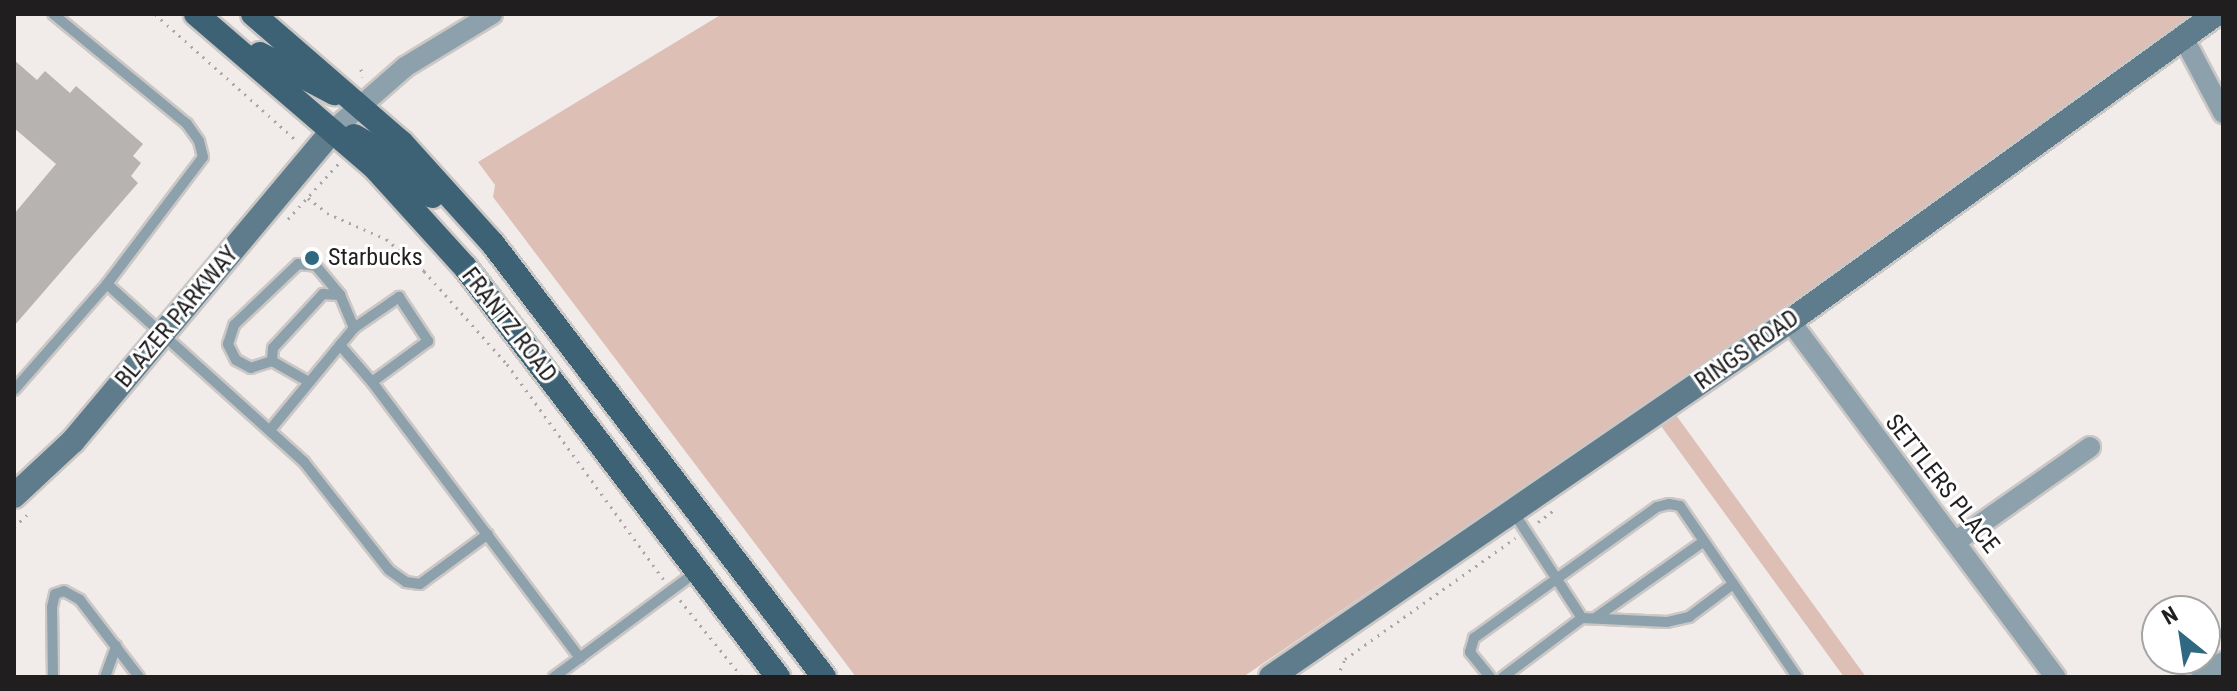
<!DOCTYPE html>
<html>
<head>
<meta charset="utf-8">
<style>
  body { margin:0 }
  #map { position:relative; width:2237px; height:691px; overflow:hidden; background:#f1ecea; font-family:"Roboto Condensed",sans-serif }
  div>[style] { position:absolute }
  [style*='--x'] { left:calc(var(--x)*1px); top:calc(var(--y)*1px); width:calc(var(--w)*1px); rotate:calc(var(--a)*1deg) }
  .green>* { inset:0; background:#debfb6 }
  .building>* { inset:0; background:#b7b3b1 }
  .path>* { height:3px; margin-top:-1.5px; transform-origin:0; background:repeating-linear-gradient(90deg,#aaa6a5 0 2px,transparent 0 8px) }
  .roads { filter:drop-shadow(2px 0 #cbc7c5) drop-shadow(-2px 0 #cbc7c5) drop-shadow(0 2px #cbc7c5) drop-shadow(0 -2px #cbc7c5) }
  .lane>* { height:10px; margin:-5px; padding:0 5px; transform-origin:5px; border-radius:5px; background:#8da1ac }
  .street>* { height:20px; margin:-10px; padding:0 10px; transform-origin:10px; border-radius:10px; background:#8da1ac }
  .secondary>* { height:24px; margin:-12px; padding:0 12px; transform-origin:12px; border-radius:12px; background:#5f7c8c }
  .primary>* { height:24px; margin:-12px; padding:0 12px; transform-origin:12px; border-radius:12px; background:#3d6275 }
  .dots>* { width:22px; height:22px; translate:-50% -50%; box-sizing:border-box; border:4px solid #fff; border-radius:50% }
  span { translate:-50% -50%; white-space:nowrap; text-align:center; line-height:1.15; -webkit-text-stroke:6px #fff; paint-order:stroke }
  .poi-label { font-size:24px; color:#201e1e }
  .left { translate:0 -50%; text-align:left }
  .street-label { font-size:24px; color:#201e1e }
  .frame { position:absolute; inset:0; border:16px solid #201e1e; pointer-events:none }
  .north { position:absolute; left:2141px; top:595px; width:80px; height:80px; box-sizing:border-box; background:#fff; border:2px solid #a6a5a5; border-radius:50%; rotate:330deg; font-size:22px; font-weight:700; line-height:32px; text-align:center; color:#201e1e }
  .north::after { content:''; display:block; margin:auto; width:28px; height:36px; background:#306882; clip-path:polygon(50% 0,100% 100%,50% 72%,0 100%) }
</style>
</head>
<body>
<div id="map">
  <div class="green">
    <i style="clip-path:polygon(722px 14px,2199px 14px,1661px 394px,1243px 677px,856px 677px,493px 197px,495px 185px,478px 162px)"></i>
    <i style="clip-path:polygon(1676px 415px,1866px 677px,1844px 677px,1661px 426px)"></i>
  </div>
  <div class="building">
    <i style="clip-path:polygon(14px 60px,37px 80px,45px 71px,70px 93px,76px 86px,143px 144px,133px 156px,141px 163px,131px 176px,138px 183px,14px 326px,14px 214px,56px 164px,14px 128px)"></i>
  </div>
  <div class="path">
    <i style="--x:155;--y:14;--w:191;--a:41.8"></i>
    <i style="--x:361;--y:69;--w:8;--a:83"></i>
    <i style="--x:308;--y:198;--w:24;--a:38"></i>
    <i style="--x:327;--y:213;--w:64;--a:23.8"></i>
    <i style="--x:386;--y:239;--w:50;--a:40.1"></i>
    <i style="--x:424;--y:271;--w:125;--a:48.3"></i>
    <i style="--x:507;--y:364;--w:266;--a:54"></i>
    <i style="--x:288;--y:219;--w:76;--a:-47.7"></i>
    <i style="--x:1538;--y:522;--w:20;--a:-37"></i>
    <i style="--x:14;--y:527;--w:21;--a:-43"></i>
    <i style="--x:680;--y:600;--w:99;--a:51.2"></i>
    <i style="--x:1337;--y:677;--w:20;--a:-66"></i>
    <i style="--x:1345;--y:659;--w:209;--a:-35.4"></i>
  </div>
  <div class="roads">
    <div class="lane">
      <i style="--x:107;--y:284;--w:266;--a:42.1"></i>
      <i style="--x:304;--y:462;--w:137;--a:51.8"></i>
      <i style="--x:389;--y:570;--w:21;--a:35"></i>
      <i style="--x:406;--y:582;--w:14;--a:8"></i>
      <i style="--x:420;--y:584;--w:84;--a:-36.3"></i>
      <i style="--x:272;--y:361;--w:13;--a:-86"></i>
      <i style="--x:273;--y:348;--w:74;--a:-47.2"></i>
      <i style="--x:323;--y:294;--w:17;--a:3"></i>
      <i style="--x:309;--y:382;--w:43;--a:-150.4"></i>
      <i style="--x:272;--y:361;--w:22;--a:162"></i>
      <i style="--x:251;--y:368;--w:17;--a:-152"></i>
      <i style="--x:236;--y:360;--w:18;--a:-117"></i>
      <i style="--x:228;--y:344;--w:20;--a:-72"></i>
      <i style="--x:234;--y:325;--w:88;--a:-43.6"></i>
      <i style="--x:298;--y:264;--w:18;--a:6"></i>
      <i style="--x:316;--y:266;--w:38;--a:50"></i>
      <i style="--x:340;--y:295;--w:36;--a:67"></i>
      <i style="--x:372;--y:382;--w:346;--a:53"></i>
      <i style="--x:14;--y:390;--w:141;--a:-48.7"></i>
      <i style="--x:107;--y:284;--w:159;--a:-52.9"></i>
      <i style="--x:203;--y:157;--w:16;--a:-104"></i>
      <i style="--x:199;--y:141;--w:21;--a:-125"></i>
      <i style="--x:187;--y:124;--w:173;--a:-140.6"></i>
      <i style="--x:270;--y:430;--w:132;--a:-50.5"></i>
      <i style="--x:354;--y:328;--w:55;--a:-34.6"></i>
      <i style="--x:399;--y:297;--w:53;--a:56.6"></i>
      <i style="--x:428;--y:341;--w:69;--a:143.8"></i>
      <i style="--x:372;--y:382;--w:49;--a:-130.9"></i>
      <i style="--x:1514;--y:513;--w:125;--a:57.1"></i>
      <i style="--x:1582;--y:618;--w:85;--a:2.7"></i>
      <i style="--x:1667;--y:622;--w:23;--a:-13"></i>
      <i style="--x:1689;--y:617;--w:55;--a:-36.9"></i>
      <i style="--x:1595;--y:618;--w:133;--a:-35.2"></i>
      <i style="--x:53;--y:677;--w:70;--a:-90.8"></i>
      <i style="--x:52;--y:607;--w:13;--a:-77"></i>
      <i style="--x:55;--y:594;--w:9;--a:-18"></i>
      <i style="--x:64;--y:591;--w:18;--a:29"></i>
      <i style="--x:80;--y:600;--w:97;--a:52.5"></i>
      <i style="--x:105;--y:677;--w:33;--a:-70"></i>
      <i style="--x:554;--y:677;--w:178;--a:-36.5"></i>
      <i style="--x:1490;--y:677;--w:32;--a:-129"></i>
      <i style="--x:1470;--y:652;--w:15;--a:-74"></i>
      <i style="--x:1474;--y:638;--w:225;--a:-35.6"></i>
      <i style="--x:1657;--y:507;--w:12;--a:-14"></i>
      <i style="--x:1669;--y:504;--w:11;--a:10"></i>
      <i style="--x:1680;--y:506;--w:207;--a:55.6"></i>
      <i style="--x:1503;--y:677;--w:99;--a:-36.8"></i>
    </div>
    <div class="street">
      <i style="--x:2183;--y:37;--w:86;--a:62.2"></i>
      <i style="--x:332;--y:131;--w:97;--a:-41.2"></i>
      <i style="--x:405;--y:67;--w:102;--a:-31.3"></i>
      <i style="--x:1790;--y:321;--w:444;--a:53.3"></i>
      <i style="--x:1955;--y:542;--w:165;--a:-35.1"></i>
      <i style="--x:2201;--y:677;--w:27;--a:-34"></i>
    </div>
    <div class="secondary">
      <i style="--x:14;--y:496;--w:81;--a:-43"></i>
      <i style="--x:73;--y:441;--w:404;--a:-50.1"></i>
      <i style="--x:1271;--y:677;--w:629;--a:-34.45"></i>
      <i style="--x:1790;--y:321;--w:525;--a:-35.78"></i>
    </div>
    <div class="primary">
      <i style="--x:196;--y:14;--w:238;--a:40.7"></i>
      <i style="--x:376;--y:169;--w:132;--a:47.8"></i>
      <i style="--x:465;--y:267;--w:516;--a:52.64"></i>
      <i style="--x:253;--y:14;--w:197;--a:40.9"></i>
      <i style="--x:402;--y:143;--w:136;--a:48"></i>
      <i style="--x:493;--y:244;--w:545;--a:52.6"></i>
      <i style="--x:260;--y:54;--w:84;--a:27.8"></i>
      <i style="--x:354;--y:136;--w:38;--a:30"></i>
      <i style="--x:387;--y:155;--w:61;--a:42.3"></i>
    </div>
  </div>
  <div class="dots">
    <i style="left:312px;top:258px;background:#306882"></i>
  </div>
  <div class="poi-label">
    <span class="left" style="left:328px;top:258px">Starbucks</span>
  </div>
  <div class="street-label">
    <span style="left:177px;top:317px;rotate:-50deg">BLAZER PARKWAY</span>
    <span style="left:509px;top:325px;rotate:52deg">FRANTZ ROAD</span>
    <span style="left:1747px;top:350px;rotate:-35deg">RINGS ROAD</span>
    <span style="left:1942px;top:484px;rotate:52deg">SETTLERS PLACE</span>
  </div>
  <div class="frame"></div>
  <div class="north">N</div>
</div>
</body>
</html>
